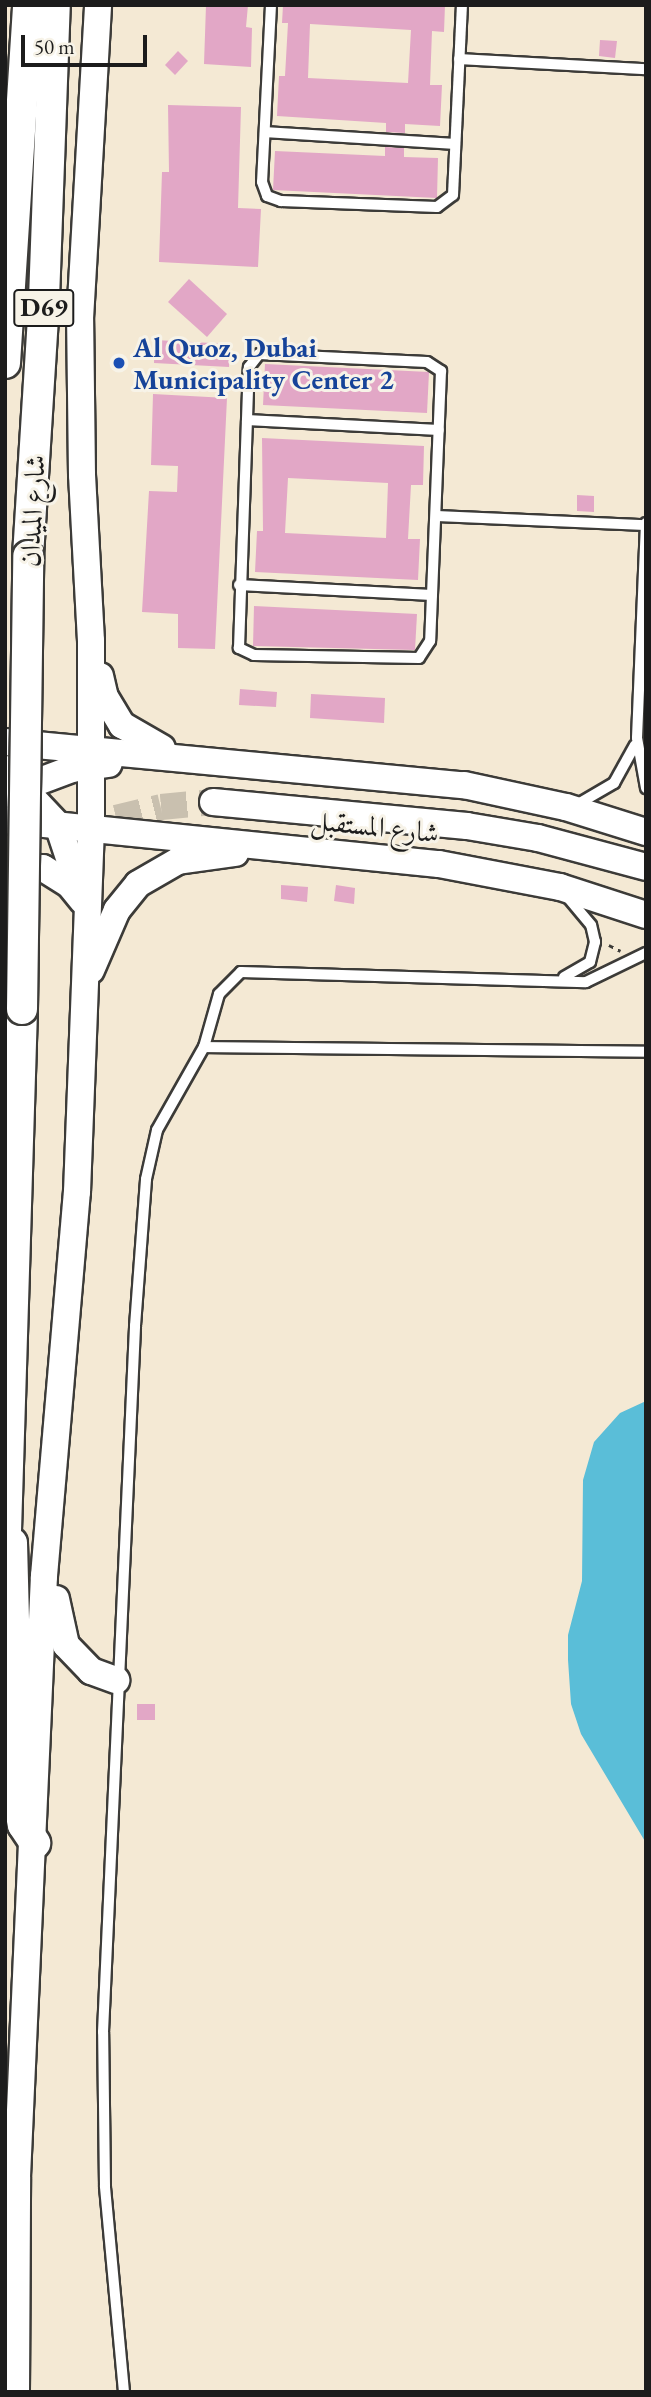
<!DOCTYPE html>
<html>
<head>
<meta charset="utf-8">
<style>
  body { margin:0 }
  #map { position:relative; width:651px; height:2397px; overflow:hidden; background:#f4e9d4; font-family:"EB Garamond",Amiri,serif }
  div>[style] { position:absolute }
  [style*='--x'] { left:calc(var(--x)*1px); top:calc(var(--y)*1px); width:calc(var(--w)*1px); rotate:calc(var(--a)*1deg) }
  .water>* { inset:0; background:#5abed8 }
  .building>* { inset:0; background:#e2a7c6 }
  .secondary-tunnel>* { height:26px; margin-top:-13px; transform-origin:0; background:repeating-linear-gradient(90deg,#c9c0af 0 26px,transparent 0 39px) }
  .path>* { height:2.5px; margin-top:-1.25px; transform-origin:0; background:repeating-linear-gradient(90deg,#3c3b38 0 5px,transparent 0 10px) }
  .roads { filter:drop-shadow(2px 0 #3c3b38) drop-shadow(-2px 0 #3c3b38) drop-shadow(0 2px #3c3b38) drop-shadow(0 -2px #3c3b38) }
  .service>* { height:10px; margin:-5px; padding:0 5px; transform-origin:5px; border-radius:5px; background:#fff }
  .secondary>* { height:26px; margin:-13px; padding:0 13px; transform-origin:13px; border-radius:13px; background:#fff }
  .primary>* { height:30px; margin:-15px; padding:0 15px; transform-origin:15px; border-radius:15px; background:#fff }
  .bridges { filter:drop-shadow(2px 0 #3c3b38) drop-shadow(-2px 0 #3c3b38) drop-shadow(0 2px #3c3b38) drop-shadow(0 -2px #3c3b38) }
  .primary-bridge>* { height:30px; margin:-15px; padding:0 15px; transform-origin:15px; border-radius:15px; background:#fff }
  .dots>* { width:19px; height:19px; translate:-50% -50%; box-sizing:border-box; border:4px solid #f7f3e8; border-radius:50% }
  span { translate:-50% -50%; white-space:nowrap; text-align:center; line-height:1.15; -webkit-text-stroke:6px #f7f3e8; paint-order:stroke }
  .shield-label span { padding:2px 5px; background:#f7f3e8; border:2px solid; border-radius:5px; -webkit-text-stroke-width:0 }
  .shield-label { font-size:26px; color:#1c1c1c; font-weight:700 }
  .transit-label { font-size:28px; color:#164399; font-weight:700 }
  .left { translate:0 -50%; text-align:left }
  .street-label { font-size:28px; color:#1c1c1c }
  .frame { position:absolute; inset:0; border:7px solid #1c1c1c; pointer-events:none }
  .scale { position:absolute; left:21px; top:35px; width:126px; height:32px; box-sizing:border-box; border:4px solid #1c1c1c; border-top:0; padding-left:9px; font-size:21px; line-height:24px; white-space:nowrap; color:#1c1c1c; -webkit-text-stroke:5px #f7f3e8; paint-order:stroke }
</style>
</head>
<body>
<div id="map">
  <div class="water">
    <i style="clip-path:polygon(646px 1401px,646px 1843px,581px 1734px,571px 1704px,568px 1660px,568px 1635px,582px 1581px,583px 1480px,594px 1442px,620px 1413px)"></i>
  </div>
  <div class="building">
    <i style="clip-path:polygon(206px 5px,248px 5px,246px 27px,252px 28px,251px 67px,204px 64px)"></i>
    <i style="clip-path:polygon(evenodd,283px 5px,445px 5px,444px 32px,432px 31px,430px 85px,442px 85px,440px 126px,405px 124px,405px 133px,386px 132px,386px 123px,277px 116px,279px 76px,285px 76px,288px 23px,282px 23px,283px 5px,310px 24px,411px 30px,408px 83px,308px 78px,310px 24px)"></i>
    <i style="clip-path:polygon(600px 40px,617px 41px,615px 58px,599px 56px)"></i>
    <i style="clip-path:polygon(178px 51px,188px 61px,175px 75px,165px 65px)"></i>
    <i style="clip-path:polygon(168px 105px,241px 107px,238px 208px,261px 209px,258px 267px,159px 262px,162px 172px,169px 172px)"></i>
    <i style="clip-path:polygon(385px 147px,404px 148px,404px 157px,438px 158px,437px 198px,273px 190px,275px 151px,385px 156px)"></i>
    <i style="clip-path:polygon(189px 279px,227px 314px,207px 337px,168px 302px)"></i>
    <i style="clip-path:polygon(155px 340px,230px 344px,229px 367px,154px 363px)"></i>
    <i style="clip-path:polygon(265px 364px,429px 372px,427px 413px,263px 405px)"></i>
    <i style="clip-path:polygon(153px 394px,227px 398px,215px 649px,178px 648px,178px 614px,142px 612px,149px 491px,177px 492px,178px 466px,151px 465px)"></i>
    <i style="clip-path:polygon(evenodd,262px 438px,424px 446px,423px 485px,411px 485px,408px 539px,420px 539px,418px 580px,255px 572px,257px 531px,263px 531px,262px 438px,288px 478px,388px 483px,386px 538px,285px 533px,288px 478px)"></i>
    <i style="clip-path:polygon(577px 495px,594px 496px,594px 512px,577px 511px)"></i>
    <i style="clip-path:polygon(254px 606px,417px 614px,415px 650px,253px 646px)"></i>
    <i style="clip-path:polygon(240px 689px,277px 692px,276px 707px,239px 705px)"></i>
    <i style="clip-path:polygon(311px 694px,385px 698px,384px 723px,310px 718px)"></i>
    <i style="clip-path:polygon(281px 885px,308px 887px,307px 902px,281px 899px)"></i>
    <i style="clip-path:polygon(336px 885px,355px 888px,354px 904px,334px 901px)"></i>
    <i style="clip-path:polygon(137px 1704px,155px 1704px,155px 1720px,137px 1720px)"></i>
  </div>
  <div class="secondary-tunnel">
    <i style="--x:85;--y:836;--w:36;--a:-30"></i>
    <i style="--x:116;--y:818;--w:46;--a:-13.7"></i>
    <i style="--x:161;--y:807;--w:52;--a:-5.5"></i>
  </div>
  <div class="path">
    <i style="--x:609;--y:945;--w:13;--a:27"></i>
  </div>
  <div class="roads">
    <div class="service">
      <i style="--x:271;--y:5;--w:177;--a:92.9"></i>
      <i style="--x:262;--y:182;--w:15;--a:70"></i>
      <i style="--x:267;--y:196;--w:15;--a:20"></i>
      <i style="--x:281;--y:201;--w:156;--a:2.2"></i>
      <i style="--x:437;--y:207;--w:20;--a:-37"></i>
      <i style="--x:453;--y:195;--w:190;--a:-87.3"></i>
      <i style="--x:459;--y:59;--w:187;--a:3.1"></i>
      <i style="--x:265;--y:132;--w:190;--a:3.6"></i>
      <i style="--x:259;--y:354;--w:168;--a:2.7"></i>
      <i style="--x:427;--y:362;--w:17;--a:33"></i>
      <i style="--x:441;--y:371;--w:270;--a:92.3"></i>
      <i style="--x:430;--y:641;--w:20;--a:123"></i>
      <i style="--x:419;--y:658;--w:165;--a:-179"></i>
      <i style="--x:254;--y:655;--w:17;--a:-155"></i>
      <i style="--x:239;--y:648;--w:281;--a:-88"></i>
      <i style="--x:249;--y:367;--w:16;--a:-52"></i>
      <i style="--x:247;--y:420;--w:192;--a:3"></i>
      <i style="--x:436;--y:516;--w:210;--a:2.5"></i>
      <i style="--x:646;--y:523;--w:215;--a:92.4"></i>
      <i style="--x:637;--y:738;--w:51;--a:79.8"></i>
      <i style="--x:239;--y:585;--w:193;--a:3"></i>
      <i style="--x:578;--y:804;--w:42;--a:-30.3"></i>
      <i style="--x:614;--y:783;--w:43;--a:-61.1"></i>
      <i style="--x:564;--y:977;--w:30;--a:-30"></i>
      <i style="--x:590;--y:962;--w:21;--a:-76"></i>
      <i style="--x:595;--y:942;--w:17;--a:-103"></i>
      <i style="--x:591;--y:925;--w:38;--a:-130"></i>
      <i style="--x:204;--y:1047;--w:442;--a:0.6"></i>
      <i style="--x:124;--y:2392;--w:207;--a:-95.3"></i>
      <i style="--x:105;--y:2186;--w:154;--a:-90.7"></i>
      <i style="--x:103;--y:2032;--w:707;--a:-87.4"></i>
      <i style="--x:135;--y:1326;--w:147;--a:-85.7"></i>
      <i style="--x:146;--y:1179;--w:50;--a:-77.3"></i>
      <i style="--x:157;--y:1130;--w:95;--a:-60.5"></i>
      <i style="--x:204;--y:1047;--w:55;--a:-74.2"></i>
      <i style="--x:219;--y:994;--w:31;--a:-45"></i>
      <i style="--x:241;--y:972;--w:345;--a:1.7"></i>
      <i style="--x:586;--y:982;--w:67;--a:-25.8"></i>
    </div>
    <div class="secondary">
      <i style="--x:100;--y:676;--w:22;--a:77"></i>
      <i style="--x:105;--y:697;--w:33;--a:59"></i>
      <i style="--x:122;--y:725;--w:46;--a:29.9"></i>
      <i style="--x:5;--y:742;--w:461;--a:5.4"></i>
      <i style="--x:464;--y:785;--w:104;--a:12.2"></i>
      <i style="--x:566;--y:807;--w:84;--a:17.4"></i>
      <i style="--x:5;--y:769;--w:77;--a:46.6"></i>
      <i style="--x:58;--y:825;--w:70;--a:71.6"></i>
      <i style="--x:5;--y:794;--w:72;--a:-20.5"></i>
      <i style="--x:72;--y:769;--w:37;--a:-8"></i>
      <i style="--x:213;--y:802;--w:255;--a:5.4"></i>
      <i style="--x:467;--y:826;--w:72;--a:9.6"></i>
      <i style="--x:538;--y:838;--w:112;--a:15"></i>
      <i style="--x:5;--y:820;--w:436;--a:5.8"></i>
      <i style="--x:439;--y:864;--w:123;--a:10.8"></i>
      <i style="--x:560;--y:887;--w:90;--a:18"></i>
      <i style="--x:5;--y:865;--w:38;--a:5"></i>
      <i style="--x:43;--y:868;--w:31;--a:32"></i>
      <i style="--x:69;--y:884;--w:22;--a:51"></i>
      <i style="--x:91;--y:970;--w:65;--a:-66.6"></i>
      <i style="--x:117;--y:910;--w:33;--a:-51"></i>
      <i style="--x:138;--y:884;--w:46;--a:-29.9"></i>
      <i style="--x:178;--y:861;--w:58;--a:-8"></i>
      <i style="--x:56;--y:1599;--w:47;--a:77.7"></i>
      <i style="--x:66;--y:1645;--w:36;--a:46"></i>
      <i style="--x:91;--y:1671;--w:27;--a:20"></i>
      <i style="--x:16;--y:2392;--w:215;--a:-89.7"></i>
      <i style="--x:17;--y:2177;--w:602;--a:-87.43"></i>
      <i style="--x:44;--y:1576;--w:385;--a:-85.1"></i>
      <i style="--x:77;--y:1192;--w:364;--a:-87.8"></i>
      <i style="--x:91;--y:828;--w:187;--a:-90"></i>
      <i style="--x:91;--y:641;--w:166;--a:-93.1"></i>
      <i style="--x:82;--y:475;--w:156;--a:-90.7"></i>
      <i style="--x:80;--y:319;--w:315;--a:-86.7"></i>
    </div>
    <div class="primary">
      <i style="--x:5;--y:363;--w:359;--a:-86.3"></i>
      <i style="--x:28;--y:556;--w:257;--a:-86.4"></i>
      <i style="--x:44;--y:299;--w:294;--a:-87.9"></i>
      <i style="--x:12;--y:1543;--w:262;--a:88.5"></i>
      <i style="--x:19;--y:1805;--w:20;--a:79"></i>
      <i style="--x:23;--y:1825;--w:22;--a:56"></i>
      <i style="--x:5;--y:1563;--w:554;--a:-88.24"></i>
    </div>
  </div>
  <div class="bridges">
    <div class="primary-bridge">
      <i style="--x:22;--y:1009;--w:453;--a:-89.2"></i>
    </div>
  </div>
  <div class="dots">
    <i style="left:119px;top:363px;background:#1a4fb4"></i>
  </div>
  <div class="shield-label">
    <span style="left:44px;top:308px">D69</span>
  </div>
  <div class="transit-label">
    <span class="left" style="left:133px;top:363px">Al Quoz, Dubai<br>Municipality Center 2</span>
  </div>
  <div class="street-label">
    <span style="left:32px;top:511px;rotate:-87deg">شارع الميدان</span>
    <span style="left:375px;top:826px;rotate:6deg">شارع المستقبل</span>
  </div>
  <div class="frame"></div>
  <div class="scale">50 m</div>
</div>
</body>
</html>
